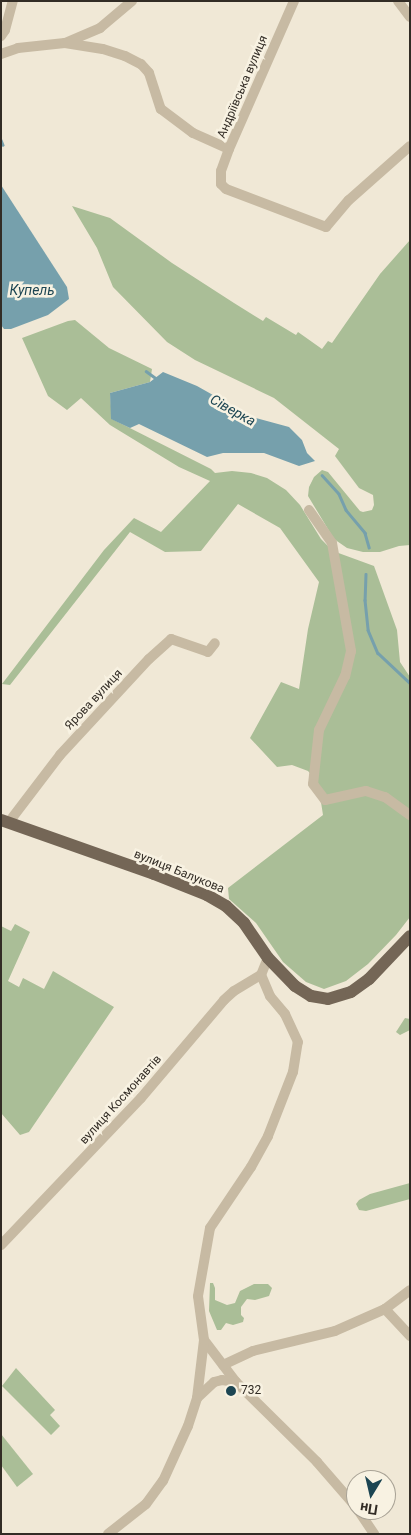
<!DOCTYPE html>
<html>
<head>
<meta charset="utf-8">
<style>
  body { margin:0 }
  #map { position:relative; width:411px; height:1535px; overflow:hidden; background:#f0e8d6; font-family:Roboto,sans-serif }
  div>[style] { position:absolute }
  [style*='--x'] { left:calc(var(--x)*1px); top:calc(var(--y)*1px); width:calc(var(--w)*1px); rotate:calc(var(--a)*1deg) }
  .green>* { inset:0; background:#aabe97 }
  .water>* { inset:0; background:#76a0ac }
  .stream>* { height:2.5px; margin:-1.25px; padding:0 1.25px; transform-origin:1.25px; border-radius:1.25px; background:#76a0ac }
  .minor>* { height:10px; margin:-5px; padding:0 5px; transform-origin:5px; border-radius:5px; background:#c7baa3 }
  .major>* { height:12px; margin:-6px; padding:0 6px; transform-origin:6px; border-radius:6px; background:#746656 }
  .dots>* { width:14px; height:14px; translate:-50% -50%; box-sizing:border-box; border:2px solid #f8f2e2; border-radius:50% }
  span { translate:-50% -50%; white-space:nowrap; text-align:center; line-height:1.15; -webkit-text-stroke:5px #f8f2e2; paint-order:stroke }
  .street-label { font-size:12px; color:#322c25 }
  .poi-label { font-size:12px; color:#322c25 }
  .left { translate:0 -50%; text-align:left }
  .water-label { font-size:14px; color:#1c4552; font-style:italic }
  .frame { position:absolute; inset:0; border:2px solid #322c25; pointer-events:none }
  .north { position:absolute; left:346px; top:1470px; width:50px; height:50px; box-sizing:border-box; background:#f8f2e2; border:1px solid #a9a396; border-radius:50%; rotate:189deg; font-size:14px; font-weight:700; line-height:20px; text-align:center; color:#322c25 }
  .north::after { content:''; display:block; margin:auto; width:18px; height:22px; background:#1c4552; clip-path:polygon(50% 0,100% 100%,50% 72%,0 100%) }
</style>
</head>
<body>
<div id="map">
  <div class="green">
    <i style="clip-path:polygon(72px 206px,110px 218px,172px 263px,234px 303px,263px 321px,266px 317px,296px 335px,298px 332px,322px 349px,328px 341px,332px 343px,380px 274px,410px 240px,410px 545px,399px 546px,380px 552px,363px 552px,347px 548px,334px 539px,308px 496px,309px 487px,314px 477px,322px 470px,328px 472px,360px 511px,363px 512px,372px 510px,374px 505px,373px 495px,359px 488px,335px 456px,339px 449px,274px 398px,195px 360px,167px 342px,113px 287px,97px 248px)"></i>
    <i style="clip-path:polygon(75px 320px,109px 348px,152px 369px,150px 382px,110px 393px,112px 419px,211px 469px,215px 473px,232px 471px,251px 473px,267px 478px,286px 490px,300px 505px,321px 539px,333px 551px,374px 566px,397px 630px,400px 662px,410px 677px,410px 917px,396px 935px,368px 964px,346px 981px,324px 989px,306px 982px,283px 962px,256px 923px,229px 899px,228px 888px,323px 815px,318px 783px,308px 771px,292px 765px,277px 767px,250px 738px,281px 682px,299px 689px,308px 629px,319px 582px,280px 528px,238px 504px,201px 551px,165px 552px,130px 532px,10px 685px,2px 684px,104px 550px,134px 518px,161px 532px,210px 481px,179px 467px,110px 425px,81px 398px,67px 410px,48px 396px,22px 338px,68px 321px)"></i>
    <i style="clip-path:polygon(15px 924px,30px 932px,8px 981px,19px 987px,23px 978px,44px 989px,53px 971px,114px 1007px,29px 1132px,20px 1135px,1px 1113px,1px 926px,11px 931px)"></i>
    <i style="clip-path:polygon(405px 1018px,410px 1019px,410px 1030px,400px 1035px,396px 1032px)"></i>
    <i style="clip-path:polygon(410px 1183px,410px 1199px,366px 1211px,359px 1210px,356px 1204px,359px 1200px,370px 1194px)"></i>
    <i style="clip-path:polygon(210px 1283px,213px 1283px,215px 1288px,215px 1300px,227px 1305px,235px 1303px,240px 1291px,254px 1284px,268px 1284px,272px 1288px,269px 1296px,255px 1300px,247px 1299px,241px 1307px,241px 1315px,244px 1318px,243px 1322px,233px 1325px,226px 1323px,221px 1330px,217px 1330px,209px 1311px)"></i>
    <i style="clip-path:polygon(16px 1368px,55px 1410px,50px 1415px,60px 1426px,51px 1435px,2px 1386px)"></i>
    <i style="clip-path:polygon(1px 1434px,33px 1474px,17px 1487px,1px 1465px)"></i>
  </div>
  <div class="water">
    <i style="clip-path:polygon(1px 185px,67px 287px,69px 299px,48px 315px,11px 329px,4px 329px,1px 325px)"></i>
    <i style="clip-path:polygon(163px 372px,197px 386px,252px 417px,289px 427px,302px 440px,307px 453px,315px 461px,299px 466px,264px 453px,223px 453px,207px 457px,139px 424px,130px 428px,111px 419px,110px 393px,150px 382px)"></i>
  </div>
  <div class="stream">
    <i style="--x:1;--y:140;--w:5;--a:68"></i>
    <i style="--x:146;--y:371;--w:14;--a:36"></i>
    <i style="--x:322;--y:475;--w:25;--a:48"></i>
    <i style="--x:339;--y:494;--w:17;--a:66"></i>
    <i style="--x:346;--y:510;--w:30;--a:50"></i>
    <i style="--x:365;--y:533;--w:15;--a:74"></i>
    <i style="--x:366;--y:574;--w:26;--a:92"></i>
    <i style="--x:365;--y:600;--w:30;--a:84"></i>
    <i style="--x:368;--y:630;--w:25;--a:67"></i>
    <i style="--x:378;--y:653;--w:44;--a:43.2"></i>
  </div>
  <div class="minor">
    <i style="--x:294;--y:1;--w:162;--a:113.7"></i>
    <i style="--x:229;--y:149;--w:23;--a:110"></i>
    <i style="--x:221;--y:171;--w:13;--a:90"></i>
    <i style="--x:221;--y:184;--w:7;--a:45"></i>
    <i style="--x:226;--y:189;--w:107;--a:20.8"></i>
    <i style="--x:326;--y:227;--w:35;--a:-50"></i>
    <i style="--x:349;--y:200;--w:81;--a:-41.5"></i>
    <i style="--x:398;--y:1;--w:20;--a:53"></i>
    <i style="--x:1;--y:36;--w:7;--a:-56"></i>
    <i style="--x:5;--y:30;--w:30;--a:-75"></i>
    <i style="--x:65;--y:43;--w:38;--a:-23"></i>
    <i style="--x:100;--y:28;--w:42;--a:-40.2"></i>
    <i style="--x:1;--y:54;--w:18;--a:-19"></i>
    <i style="--x:18;--y:48;--w:47;--a:-6.1"></i>
    <i style="--x:65;--y:43;--w:38;--a:9"></i>
    <i style="--x:103;--y:49;--w:23;--a:18"></i>
    <i style="--x:125;--y:56;--w:18;--a:27"></i>
    <i style="--x:141;--y:64;--w:12;--a:48"></i>
    <i style="--x:149;--y:73;--w:38;--a:72"></i>
    <i style="--x:161;--y:109;--w:40;--a:37"></i>
    <i style="--x:193;--y:133;--w:39;--a:24"></i>
    <i style="--x:309;--y:510;--w:40;--a:55.1"></i>
    <i style="--x:332;--y:543;--w:110;--a:80"></i>
    <i style="--x:351;--y:651;--w:26;--a:103"></i>
    <i style="--x:345;--y:676;--w:60;--a:115.7"></i>
    <i style="--x:319;--y:730;--w:54;--a:96.3"></i>
    <i style="--x:313;--y:784;--w:20;--a:53"></i>
    <i style="--x:325;--y:800;--w:42;--a:-12.4"></i>
    <i style="--x:366;--y:791;--w:20;--a:18"></i>
    <i style="--x:385;--y:797;--w:31;--a:36"></i>
    <i style="--x:9;--y:822;--w:84;--a:-52.7"></i>
    <i style="--x:60;--y:755;--w:131;--a:-47.2"></i>
    <i style="--x:149;--y:659;--w:30;--a:-42"></i>
    <i style="--x:171;--y:639;--w:39;--a:19"></i>
    <i style="--x:208;--y:652;--w:11;--a:-52"></i>
    <i style="--x:1;--y:1245;--w:203;--a:-46.4"></i>
    <i style="--x:141;--y:1098;--w:128;--a:-49.7"></i>
    <i style="--x:224;--y:1000;--w:13;--a:-42"></i>
    <i style="--x:234;--y:991;--w:31;--a:-31"></i>
    <i style="--x:385;--y:1309;--w:37;--a:47"></i>
    <i style="--x:204;--y:1340;--w:53;--a:52.7"></i>
    <i style="--x:236;--y:1382;--w:114;--a:44.6"></i>
    <i style="--x:317;--y:1462;--w:60;--a:49.1"></i>
    <i style="--x:223;--y:1365;--w:33;--a:-25"></i>
    <i style="--x:253;--y:1351;--w:84;--a:-13.7"></i>
    <i style="--x:335;--y:1331;--w:55;--a:-23.7"></i>
    <i style="--x:385;--y:1309;--w:31;--a:-37"></i>
    <i style="--x:197;--y:1398;--w:23;--a:-43"></i>
    <i style="--x:214;--y:1382;--w:8;--a:-14"></i>
    <i style="--x:222;--y:1380;--w:14;--a:8"></i>
    <i style="--x:358;--y:1510;--w:29;--a:56"></i>
    <i style="--x:108;--y:1534;--w:48;--a:-38.3"></i>
    <i style="--x:146;--y:1504;--w:29;--a:-54"></i>
    <i style="--x:163;--y:1481;--w:60;--a:-65.6"></i>
    <i style="--x:188;--y:1426;--w:29;--a:-72"></i>
    <i style="--x:197;--y:1398;--w:58;--a:-83.1"></i>
    <i style="--x:204;--y:1340;--w:44;--a:-97.8"></i>
    <i style="--x:198;--y:1296;--w:69;--a:-80"></i>
    <i style="--x:210;--y:1228;--w:73;--a:-56.1"></i>
    <i style="--x:251;--y:1167;--w:35;--a:-61"></i>
    <i style="--x:268;--y:1136;--w:69;--a:-68.7"></i>
    <i style="--x:293;--y:1072;--w:30;--a:-81"></i>
    <i style="--x:298;--y:1042;--w:31;--a:-115"></i>
    <i style="--x:285;--y:1014;--w:23;--a:-130"></i>
    <i style="--x:270;--y:996;--w:23;--a:-113"></i>
    <i style="--x:261;--y:975;--w:18;--a:-68"></i>
  </div>
  <div class="major">
    <i style="--x:1;--y:820;--w:162;--a:19.4"></i>
    <i style="--x:154;--y:874;--w:57;--a:21.6"></i>
    <i style="--x:207;--y:895;--w:22;--a:30"></i>
    <i style="--x:226;--y:906;--w:25;--a:43"></i>
    <i style="--x:244;--y:923;--w:42;--a:55.6"></i>
    <i style="--x:268;--y:958;--w:39;--a:46"></i>
    <i style="--x:295;--y:986;--w:19;--a:32"></i>
    <i style="--x:311;--y:996;--w:17;--a:10"></i>
    <i style="--x:328;--y:999;--w:24;--a:-17"></i>
    <i style="--x:351;--y:992;--w:22;--a:-36"></i>
    <i style="--x:369;--y:979;--w:59;--a:-46.4"></i>
  </div>
  <div class="dots">
    <i style="left:231px;top:1391px;background:#1c4552"></i>
  </div>
  <div class="street-label">
    <span style="left:243px;top:87px;rotate:-67deg">Андріївська вулиця</span>
    <span style="left:94px;top:700px;rotate:-47deg">Ярова вулиця</span>
    <span style="left:179px;top:872px;rotate:22deg">вулиця Балукова</span>
    <span style="left:121px;top:1100px;rotate:-48deg">вулиця Космонавтів</span>
  </div>
  <div class="poi-label">
    <span class="left" style="left:241px;top:1391px">732</span>
  </div>
  <div class="water-label">
    <span style="left:32px;top:290px">Купель</span>
    <span style="left:233px;top:410px;rotate:29deg">Сіверка</span>
  </div>
  <div class="frame"></div>
  <div class="north">Пн</div>
</div>
</body>
</html>
